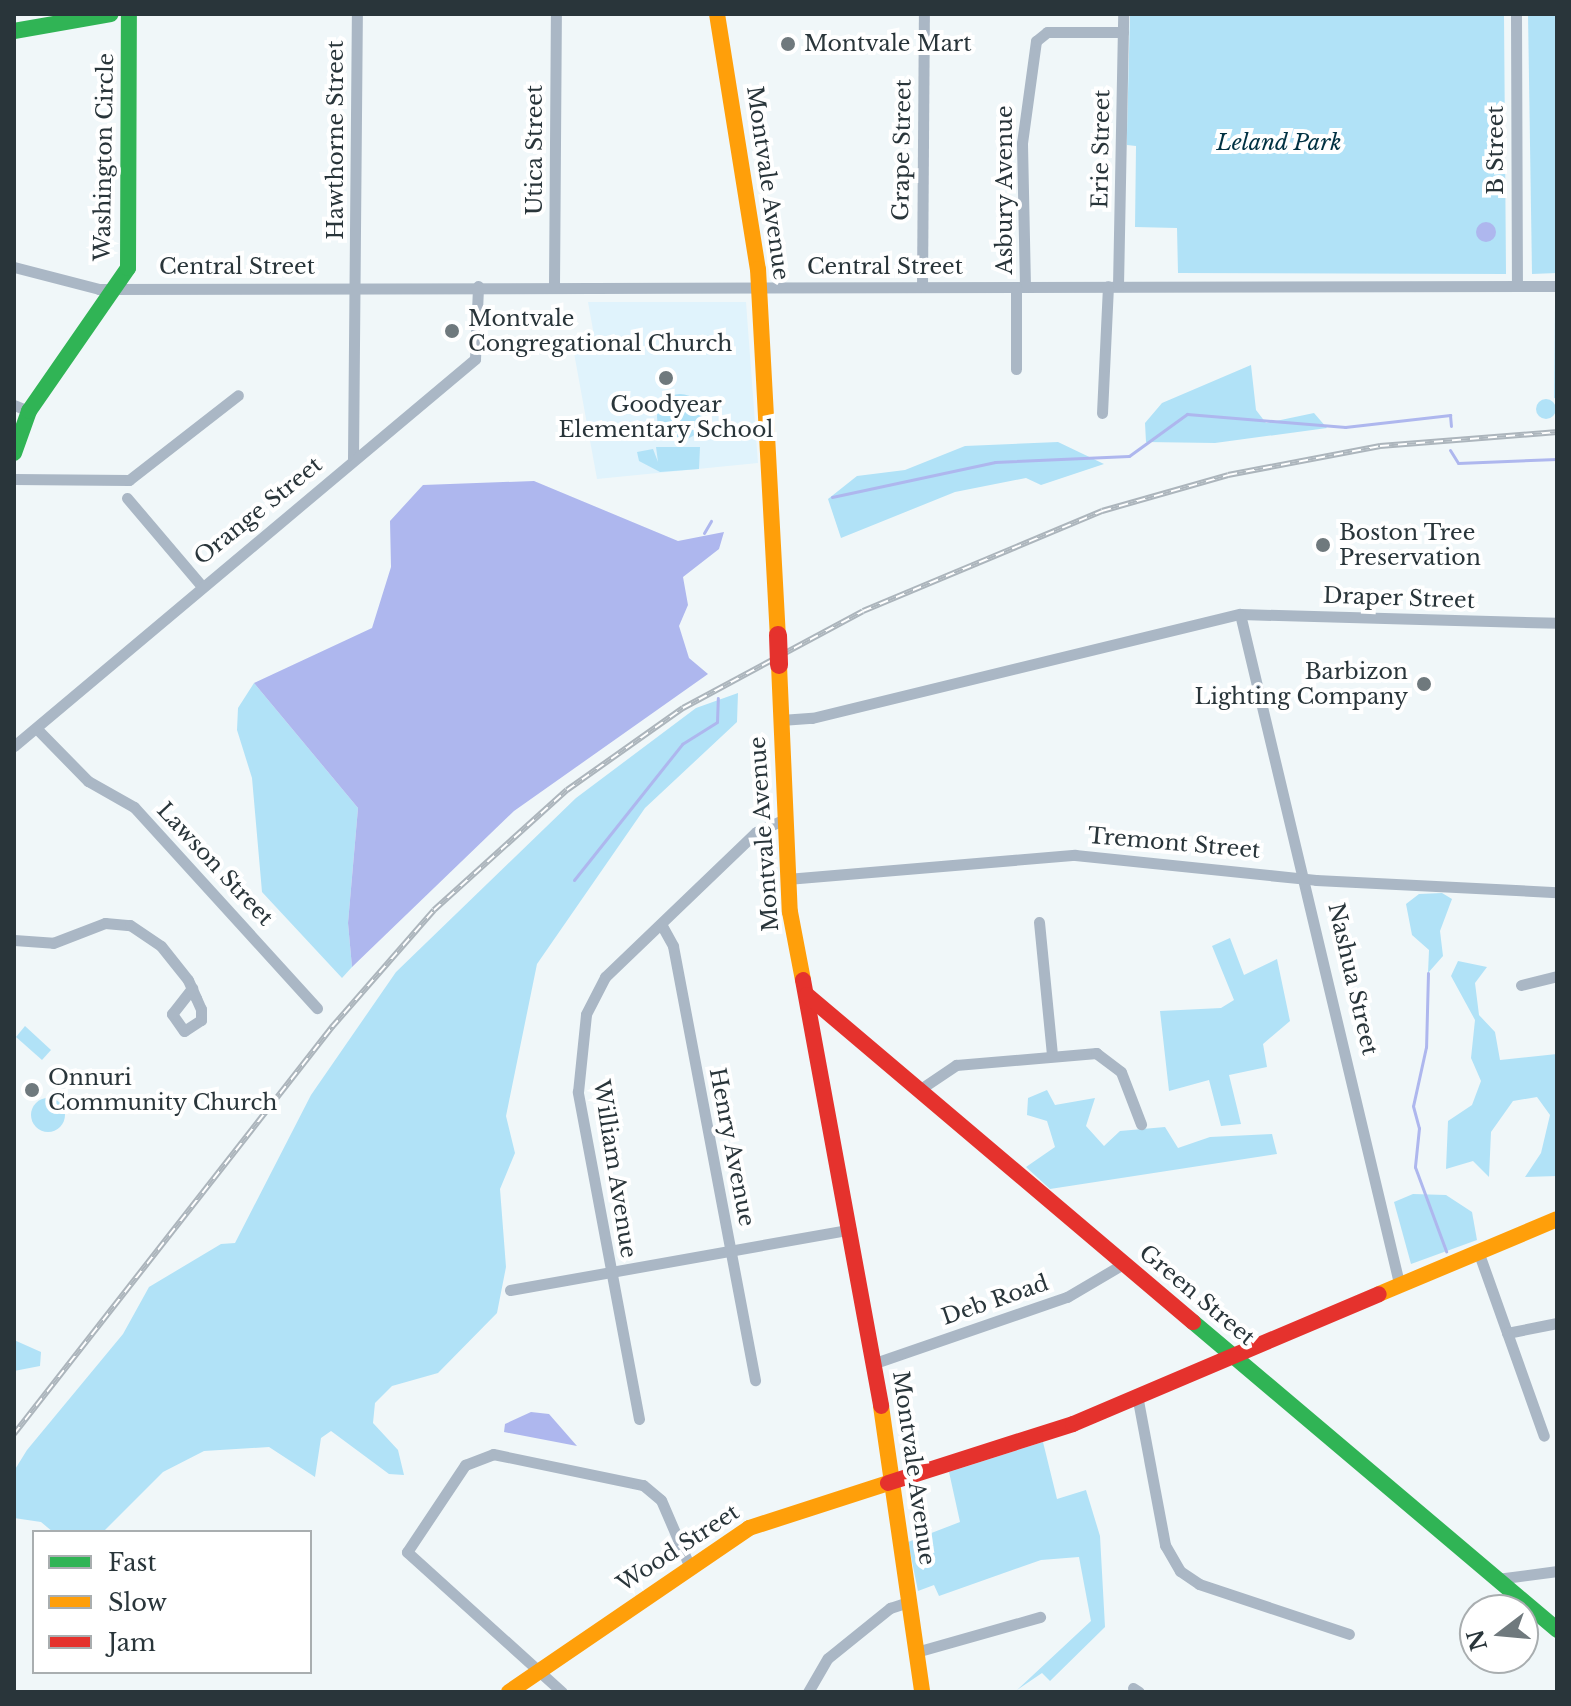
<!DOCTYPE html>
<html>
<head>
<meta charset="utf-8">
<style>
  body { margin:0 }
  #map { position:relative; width:1571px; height:1706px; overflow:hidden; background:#f0f7f9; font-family:"Libre Baskerville",serif }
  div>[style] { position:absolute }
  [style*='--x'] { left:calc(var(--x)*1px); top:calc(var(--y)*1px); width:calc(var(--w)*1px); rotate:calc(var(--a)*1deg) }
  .built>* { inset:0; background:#e0f3fc }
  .green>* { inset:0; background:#b1e2f7 }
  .round { border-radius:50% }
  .water>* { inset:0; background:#aeb7ee }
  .stream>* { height:3px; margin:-1.5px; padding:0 1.5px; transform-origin:1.5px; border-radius:1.5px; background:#aeb7ee }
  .street>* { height:11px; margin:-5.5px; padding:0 5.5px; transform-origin:5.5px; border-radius:5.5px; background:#aab7c5 }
  .fast>* { height:16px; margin:-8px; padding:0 8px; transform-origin:8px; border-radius:8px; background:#30b455 }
  .slow>* { height:16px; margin:-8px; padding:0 8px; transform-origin:8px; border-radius:8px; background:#ff9f0a }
  .jam>* { height:16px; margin:-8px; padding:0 8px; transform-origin:8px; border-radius:8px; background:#e5322d }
  .rail>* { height:6px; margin-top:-3px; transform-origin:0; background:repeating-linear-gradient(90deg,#fff 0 9px,#acb5bc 0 18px); box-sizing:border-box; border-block:2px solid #acb5bc }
  .jam-bridge>* { height:18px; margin:-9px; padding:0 9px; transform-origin:9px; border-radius:9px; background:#e5322d }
  .dots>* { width:22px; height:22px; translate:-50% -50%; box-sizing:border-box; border:4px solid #fff; border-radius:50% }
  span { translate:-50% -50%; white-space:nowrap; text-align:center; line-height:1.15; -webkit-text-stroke:8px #fff; paint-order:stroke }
  .poi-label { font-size:22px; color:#29353a }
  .left { translate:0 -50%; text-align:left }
  .right { translate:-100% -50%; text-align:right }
  .street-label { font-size:22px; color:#29353a }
  .park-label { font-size:22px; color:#003142; font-style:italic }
  .frame { position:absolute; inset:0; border:16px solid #29353a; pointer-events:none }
  .legend { position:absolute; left:32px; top:1530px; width:280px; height:144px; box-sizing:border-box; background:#fff; border:2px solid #a9aeb0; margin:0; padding:10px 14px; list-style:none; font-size:24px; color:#29353a }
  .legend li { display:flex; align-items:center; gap:16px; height:40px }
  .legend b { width:40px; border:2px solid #a9aeb0 }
  .north { position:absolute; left:1459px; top:1594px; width:80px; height:80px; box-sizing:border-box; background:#fff; border:2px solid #a9aeb0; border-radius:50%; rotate:254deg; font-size:22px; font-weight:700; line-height:32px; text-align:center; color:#29353a }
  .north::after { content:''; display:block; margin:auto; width:28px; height:36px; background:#6f797d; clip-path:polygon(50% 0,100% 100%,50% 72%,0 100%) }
</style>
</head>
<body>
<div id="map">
  <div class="built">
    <i style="clip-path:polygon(588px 302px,746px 302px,758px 463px,597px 479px,572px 342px,595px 341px)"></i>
  </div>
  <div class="green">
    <i style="clip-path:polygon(1130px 14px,1504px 14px,1506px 274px,1178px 273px,1177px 228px,1135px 227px,1136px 146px,1127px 145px,1127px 133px)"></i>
    <i style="clip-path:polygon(1528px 14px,1557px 14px,1557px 273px,1532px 274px)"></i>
    <i style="clip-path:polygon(1555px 302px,1557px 302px,1557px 399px,1554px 398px)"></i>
    <i style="clip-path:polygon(1251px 365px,1256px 410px,1266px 423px,1314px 413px,1327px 428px,1215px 443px,1146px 442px,1145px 423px,1162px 403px)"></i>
    <i class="round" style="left:657px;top:394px;width:46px;height:46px"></i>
    <i class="round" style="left:1536px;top:399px;width:20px;height:20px"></i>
    <i style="clip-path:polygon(1058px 442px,1104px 464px,1041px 485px,1026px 478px,955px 492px,841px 538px,828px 499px,857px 476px,905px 470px,965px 446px)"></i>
    <i style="clip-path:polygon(656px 447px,700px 447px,699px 469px,660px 472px,639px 461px,637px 452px,653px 449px,658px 462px)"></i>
    <i style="clip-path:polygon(254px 683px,358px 808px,348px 923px,352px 967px,342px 978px,262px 892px,252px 778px,237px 730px,238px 708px)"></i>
    <i style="clip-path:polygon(738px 693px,737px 722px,645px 808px,537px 964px,506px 1116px,515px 1153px,500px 1189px,506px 1267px,497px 1313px,438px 1373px,392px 1386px,375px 1403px,373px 1423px,398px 1450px,404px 1475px,389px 1474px,331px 1431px,321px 1438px,315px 1477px,269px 1447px,204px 1451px,163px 1472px,103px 1532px,53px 1532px,41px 1522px,14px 1518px,14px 1471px,27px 1450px,123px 1334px,149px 1287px,221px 1244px,235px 1243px,311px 1095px,396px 972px,576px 798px,696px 708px)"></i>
    <i style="clip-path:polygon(1442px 893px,1452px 899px,1440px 931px,1443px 956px,1428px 973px,1429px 950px,1412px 935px,1406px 904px,1419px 894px)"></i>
    <i style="clip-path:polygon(1230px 938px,1244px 975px,1277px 959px,1290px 1021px,1263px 1044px,1267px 1067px,1229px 1075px,1241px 1124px,1221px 1126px,1209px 1080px,1169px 1091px,1160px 1011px,1221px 1008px,1234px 1000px,1212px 946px)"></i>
    <i style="clip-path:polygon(1458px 961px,1487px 967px,1475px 983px,1479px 1015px,1495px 1032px,1500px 1060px,1557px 1054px,1557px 1176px,1525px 1177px,1541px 1153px,1550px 1115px,1537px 1097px,1513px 1101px,1491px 1132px,1489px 1177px,1473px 1161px,1446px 1169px,1448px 1121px,1472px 1105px,1481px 1081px,1471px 1058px,1475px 1020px,1451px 976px)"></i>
    <i style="clip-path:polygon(25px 1026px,51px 1050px,42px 1060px,16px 1037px)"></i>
    <i style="clip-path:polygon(1047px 1090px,1055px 1105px,1095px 1098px,1086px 1126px,1104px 1146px,1120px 1131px,1165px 1127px,1178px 1148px,1210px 1137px,1272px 1134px,1277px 1154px,1050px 1189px,1026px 1167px,1055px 1147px,1047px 1121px,1027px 1115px,1028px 1098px)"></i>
    <i class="round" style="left:31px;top:1098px;width:34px;height:34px"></i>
    <i style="clip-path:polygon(1413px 1194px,1446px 1195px,1472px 1212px,1477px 1240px,1411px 1264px,1394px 1202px)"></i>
    <i style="clip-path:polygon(14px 1340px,41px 1352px,40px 1366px,14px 1371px)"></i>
    <i style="clip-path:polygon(1043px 1442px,1057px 1499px,1086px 1490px,1100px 1536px,1105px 1627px,1050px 1681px,1042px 1673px,1017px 1690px,1091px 1621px,1079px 1557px,1041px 1560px,939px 1596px,934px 1585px,918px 1591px,908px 1542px,960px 1522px,949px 1472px)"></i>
  </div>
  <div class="water">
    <i class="round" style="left:1476px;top:222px;width:20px;height:20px"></i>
    <i style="clip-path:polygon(534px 481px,678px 541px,724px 532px,719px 549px,683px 577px,688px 605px,679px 626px,689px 658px,708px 674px,514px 811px,352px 967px,348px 923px,358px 808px,254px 683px,372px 628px,391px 567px,390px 521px,423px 485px)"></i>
    <i style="clip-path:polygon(531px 1412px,549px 1414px,577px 1446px,504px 1432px,505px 1424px)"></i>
  </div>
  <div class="stream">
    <i style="--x:1450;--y:450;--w:15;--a:58"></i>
    <i style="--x:1458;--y:463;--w:99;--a:-2.3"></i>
    <i style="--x:832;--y:497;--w:167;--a:-12.1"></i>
    <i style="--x:995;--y:462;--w:134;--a:-2.6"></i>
    <i style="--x:1129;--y:456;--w:72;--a:-35.9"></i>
    <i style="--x:1187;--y:414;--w:159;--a:4.7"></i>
    <i style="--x:1345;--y:427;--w:106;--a:-6.5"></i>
    <i style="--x:1450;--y:415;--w:11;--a:85"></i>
    <i style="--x:704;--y:533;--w:14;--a:-60"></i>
    <i style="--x:574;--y:880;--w:174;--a:-51.5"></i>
    <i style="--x:682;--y:744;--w:41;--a:-32.2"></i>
    <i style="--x:717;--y:722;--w:24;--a:-88"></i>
    <i style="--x:1428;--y:973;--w:74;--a:91.5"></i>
    <i style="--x:1426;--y:1047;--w:60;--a:102.4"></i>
    <i style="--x:1413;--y:1106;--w:23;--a:75"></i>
    <i style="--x:1419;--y:1128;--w:39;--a:96"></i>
    <i style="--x:1415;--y:1167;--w:90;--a:69.7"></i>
  </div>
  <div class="street">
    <i style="--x:1516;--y:14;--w:272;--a:89.8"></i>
    <i style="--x:14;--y:267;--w:88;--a:14.5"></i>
    <i style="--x:99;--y:289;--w:1458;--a:-0.12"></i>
    <i style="--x:554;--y:286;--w:272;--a:-89.6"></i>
    <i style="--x:1118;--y:286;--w:272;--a:-88.9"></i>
    <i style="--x:922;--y:287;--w:273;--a:-89.6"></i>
    <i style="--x:1025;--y:287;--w:144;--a:-91.2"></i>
    <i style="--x:1022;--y:143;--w:103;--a:-82.2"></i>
    <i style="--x:1036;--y:41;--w:14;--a:-39"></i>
    <i style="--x:1047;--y:32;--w:76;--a:0"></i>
    <i style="--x:1016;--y:369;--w:82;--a:-90"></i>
    <i style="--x:14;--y:405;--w:16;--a:22"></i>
    <i style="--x:1102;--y:413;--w:127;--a:-87.3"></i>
    <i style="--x:353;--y:459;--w:445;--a:-89.5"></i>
    <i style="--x:14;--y:479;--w:115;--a:0.5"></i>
    <i style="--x:129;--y:480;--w:138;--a:-37.9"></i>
    <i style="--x:127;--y:498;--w:113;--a:49.7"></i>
    <i style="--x:1240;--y:614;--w:317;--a:1.6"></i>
    <i style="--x:781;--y:720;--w:31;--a:-4"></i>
    <i style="--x:812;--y:718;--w:440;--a:-13.7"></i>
    <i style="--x:1240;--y:614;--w:688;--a:76.63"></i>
    <i style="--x:37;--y:729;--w:73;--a:45.6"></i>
    <i style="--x:88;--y:781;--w:53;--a:29.5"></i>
    <i style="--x:134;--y:807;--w:272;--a:47.7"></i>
    <i style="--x:14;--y:746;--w:602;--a:-40.01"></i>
    <i style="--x:475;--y:359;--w:73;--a:-87.6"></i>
    <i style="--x:787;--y:879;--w:289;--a:-4.8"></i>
    <i style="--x:1075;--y:855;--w:242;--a:5.9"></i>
    <i style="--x:1316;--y:880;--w:241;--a:2.9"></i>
    <i style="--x:1039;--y:922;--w:134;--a:84.4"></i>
    <i style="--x:661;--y:924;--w:25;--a:61"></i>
    <i style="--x:673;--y:946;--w:442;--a:79.3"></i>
    <i style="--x:14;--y:940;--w:39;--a:4"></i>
    <i style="--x:53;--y:943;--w:56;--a:-21"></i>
    <i style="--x:105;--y:923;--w:25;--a:5"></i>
    <i style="--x:130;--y:925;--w:37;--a:34"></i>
    <i style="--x:161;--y:946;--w:43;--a:51.5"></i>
    <i style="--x:188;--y:980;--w:20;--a:66"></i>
    <i style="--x:196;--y:998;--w:12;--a:66"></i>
    <i style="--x:201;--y:1009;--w:11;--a:90"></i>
    <i style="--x:201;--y:1020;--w:20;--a:147"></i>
    <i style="--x:184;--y:1031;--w:21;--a:-125"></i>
    <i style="--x:172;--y:1014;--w:33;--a:-52"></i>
    <i style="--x:1521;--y:985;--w:37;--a:-14"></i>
    <i style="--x:919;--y:1090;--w:45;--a:-34"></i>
    <i style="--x:956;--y:1065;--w:141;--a:-4.9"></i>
    <i style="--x:1096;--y:1053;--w:31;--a:37"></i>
    <i style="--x:1121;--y:1072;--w:56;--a:69"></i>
    <i style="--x:1478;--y:1251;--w:196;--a:70.4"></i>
    <i style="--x:510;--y:1290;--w:346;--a:-10.1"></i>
    <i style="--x:1507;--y:1333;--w:51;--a:-11.3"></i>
    <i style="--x:875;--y:1363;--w:203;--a:-19"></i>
    <i style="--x:1067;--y:1297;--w:65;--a:-30.5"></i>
    <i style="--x:1137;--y:1395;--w:153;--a:79.4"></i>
    <i style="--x:1165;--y:1545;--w:30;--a:60"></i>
    <i style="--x:1180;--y:1571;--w:23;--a:34"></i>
    <i style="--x:1199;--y:1584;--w:158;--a:18.4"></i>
    <i style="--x:639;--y:1419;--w:333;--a:-100.6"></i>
    <i style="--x:578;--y:1092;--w:78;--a:-84.1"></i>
    <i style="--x:586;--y:1014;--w:42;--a:-62.8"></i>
    <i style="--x:605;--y:977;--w:209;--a:-43.8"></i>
    <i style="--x:756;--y:832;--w:32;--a:-24"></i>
    <i style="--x:1497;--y:1579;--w:61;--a:-7.6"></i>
    <i style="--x:916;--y:1652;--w:129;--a:-15.8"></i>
    <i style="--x:1133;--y:1688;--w:7;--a:34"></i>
    <i style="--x:562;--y:1692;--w:209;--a:-137.9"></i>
    <i style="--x:407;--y:1552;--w:105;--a:-56.3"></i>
    <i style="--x:465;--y:1465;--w:30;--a:-21"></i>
    <i style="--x:493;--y:1454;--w:153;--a:11.7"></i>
    <i style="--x:643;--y:1485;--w:23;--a:40"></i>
    <i style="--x:661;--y:1500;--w:71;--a:66.7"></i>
    <i style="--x:808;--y:1692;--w:39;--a:-60"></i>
    <i style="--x:828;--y:1658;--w:80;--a:-38.9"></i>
    <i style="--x:890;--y:1608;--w:20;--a:-18"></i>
  </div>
  <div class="fast">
    <i style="--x:14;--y:31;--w:98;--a:-9.9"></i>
    <i style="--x:14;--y:453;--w:45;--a:-70.3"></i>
    <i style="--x:29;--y:411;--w:174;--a:-55.3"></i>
    <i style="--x:128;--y:268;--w:254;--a:-89.8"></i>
    <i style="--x:1193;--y:1322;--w:477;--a:40.2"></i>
  </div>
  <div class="slow">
    <i style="--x:717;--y:14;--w:258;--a:80.9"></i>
    <i style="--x:758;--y:269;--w:367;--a:86.9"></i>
    <i style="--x:779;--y:665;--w:247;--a:87.5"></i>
    <i style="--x:790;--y:912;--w:69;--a:79.2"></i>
    <i style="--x:1379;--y:1294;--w:193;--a:-22.8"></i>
    <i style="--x:881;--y:1406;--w:289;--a:81.8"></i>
    <i style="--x:509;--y:1692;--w:291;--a:-34.3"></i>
    <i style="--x:749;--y:1528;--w:146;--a:-17.9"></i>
  </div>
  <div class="jam">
    <i style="--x:803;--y:980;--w:433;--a:79.6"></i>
    <i style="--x:807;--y:995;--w:506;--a:40.27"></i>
    <i style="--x:888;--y:1483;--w:194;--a:-17.7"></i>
    <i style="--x:1073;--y:1424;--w:332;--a:-23"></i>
  </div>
  <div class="rail">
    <i style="--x:14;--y:1434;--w:517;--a:-52"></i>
    <i style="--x:332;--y:1027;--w:155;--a:-48.9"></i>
    <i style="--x:434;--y:910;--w:179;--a:-42.1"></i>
    <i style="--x:567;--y:790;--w:142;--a:-35.3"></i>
    <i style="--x:683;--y:708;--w:204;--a:-28.3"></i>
    <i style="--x:863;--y:611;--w:259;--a:-22.7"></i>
    <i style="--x:1102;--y:511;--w:131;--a:-15.9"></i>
    <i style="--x:1228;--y:475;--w:155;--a:-10.8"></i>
    <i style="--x:1380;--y:446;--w:178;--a:-4.5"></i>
  </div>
  <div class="jam-bridge">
    <i style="--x:778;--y:635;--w:30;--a:88"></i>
  </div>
  <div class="dots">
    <i style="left:788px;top:44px;background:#6f797d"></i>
    <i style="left:452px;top:331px;background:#6f797d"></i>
    <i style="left:666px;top:378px;background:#6f797d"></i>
    <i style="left:1323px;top:545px;background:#6f797d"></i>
    <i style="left:1424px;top:684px;background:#6f797d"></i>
    <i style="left:32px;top:1090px;background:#6f797d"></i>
  </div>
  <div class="poi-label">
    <span class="left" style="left:804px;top:44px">Montvale Mart</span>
    <span class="left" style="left:468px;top:331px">Montvale<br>Congregational Church</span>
    <span style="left:666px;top:417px">Goodyear<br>Elementary School</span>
    <span class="left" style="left:1339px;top:545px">Boston Tree<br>Preservation</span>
    <span class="right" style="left:1408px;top:684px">Barbizon<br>Lighting Company</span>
    <span class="left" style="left:48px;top:1090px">Onnuri<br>Community Church</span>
  </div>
  <div class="street-label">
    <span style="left:336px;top:140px;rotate:-90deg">Hawthorne Street</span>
    <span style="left:1101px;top:149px;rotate:-89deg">Erie Street</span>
    <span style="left:535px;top:150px;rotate:-90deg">Utica Street</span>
    <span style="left:902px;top:150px;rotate:-89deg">Grape Street</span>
    <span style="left:1496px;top:150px;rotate:-90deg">B Street</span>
    <span style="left:104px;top:157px;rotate:-89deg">Washington Circle</span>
    <span style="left:768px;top:183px;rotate:82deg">Montvale Avenue</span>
    <span style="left:1005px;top:190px;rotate:-90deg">Asbury Avenue</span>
    <span style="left:237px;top:267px">Central Street</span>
    <span style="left:885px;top:267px">Central Street</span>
    <span style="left:258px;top:511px;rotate:-39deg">Orange Street</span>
    <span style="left:1399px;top:598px;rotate:2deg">Draper Street</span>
    <span style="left:764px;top:834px;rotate:-94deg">Montvale Avenue</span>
    <span style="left:1174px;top:843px;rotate:5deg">Tremont Street</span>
    <span style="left:215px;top:864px;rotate:47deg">Lawson Street</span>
    <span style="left:1353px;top:979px;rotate:77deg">Nashua Street</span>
    <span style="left:732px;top:1147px;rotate:79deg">Henry Avenue</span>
    <span style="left:615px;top:1169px;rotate:81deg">William Avenue</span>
    <span style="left:1197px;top:1295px;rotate:40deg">Green Street</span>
    <span style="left:995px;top:1300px;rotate:-19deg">Deb Road</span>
    <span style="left:914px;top:1468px;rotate:82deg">Montvale Avenue</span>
    <span style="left:678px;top:1548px;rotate:-33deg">Wood Street</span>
  </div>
  <div class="park-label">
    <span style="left:1279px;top:143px">Leland Park</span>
  </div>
  <div class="frame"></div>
  <ul class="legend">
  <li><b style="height:10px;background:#30b455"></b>Fast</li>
  <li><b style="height:10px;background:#ff9f0a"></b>Slow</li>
  <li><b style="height:10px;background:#e5322d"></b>Jam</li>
  </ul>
  <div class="north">N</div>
</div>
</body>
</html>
